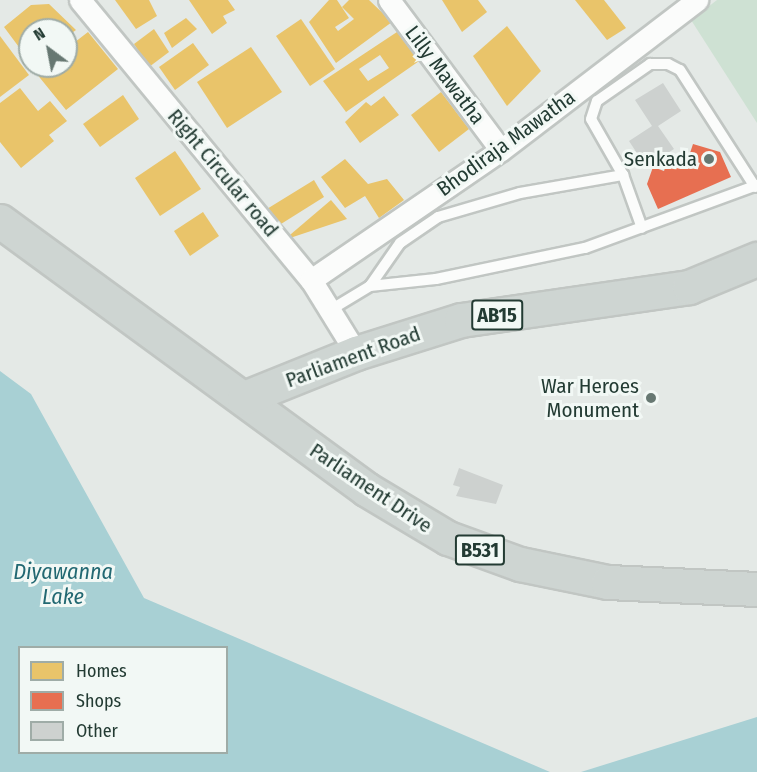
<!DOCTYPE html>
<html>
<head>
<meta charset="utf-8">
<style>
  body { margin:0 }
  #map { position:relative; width:757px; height:772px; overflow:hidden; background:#e4e9e6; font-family:"Fira Sans Condensed",sans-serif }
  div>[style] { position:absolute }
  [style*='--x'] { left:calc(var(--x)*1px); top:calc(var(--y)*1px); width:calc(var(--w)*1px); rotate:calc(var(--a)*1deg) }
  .green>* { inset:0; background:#cee1d3 }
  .water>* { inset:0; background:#a8d0d4 }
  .homes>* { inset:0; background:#e9c46a }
  .shops>* { inset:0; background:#e76f51 }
  .building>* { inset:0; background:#cdd1cf }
  .roads { filter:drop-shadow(2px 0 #c1c6c3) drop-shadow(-2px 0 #c1c6c3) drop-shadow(0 2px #c1c6c3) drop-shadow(0 -2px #c1c6c3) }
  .service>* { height:10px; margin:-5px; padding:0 5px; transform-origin:5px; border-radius:5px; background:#fbfcfb }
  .minor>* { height:21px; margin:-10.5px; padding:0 10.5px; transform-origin:10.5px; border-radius:10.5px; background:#fbfcfb }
  .primary>* { height:33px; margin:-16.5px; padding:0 16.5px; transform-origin:16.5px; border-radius:16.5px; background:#ced5d2 }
  .dots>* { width:16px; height:16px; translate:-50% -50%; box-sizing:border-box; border:3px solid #f2f8f5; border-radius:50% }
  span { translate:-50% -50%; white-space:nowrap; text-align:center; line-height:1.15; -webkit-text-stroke:6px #f2f8f5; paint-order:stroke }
  .shield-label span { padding:2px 4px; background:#f2f8f5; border:2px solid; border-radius:4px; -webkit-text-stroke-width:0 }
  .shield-label { font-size:20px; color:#233b33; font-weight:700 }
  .street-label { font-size:21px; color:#233b33 }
  .poi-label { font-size:21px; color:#233b33 }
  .right { translate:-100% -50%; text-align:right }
  .water-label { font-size:22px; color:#226872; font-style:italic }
  .legend { position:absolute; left:18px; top:646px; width:210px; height:108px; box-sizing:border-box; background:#f2f8f5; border:2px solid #9faca7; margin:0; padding:8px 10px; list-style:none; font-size:18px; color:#233b33 }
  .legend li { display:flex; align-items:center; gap:12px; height:30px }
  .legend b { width:30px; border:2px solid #9faca7 }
  .north { position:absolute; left:18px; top:18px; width:60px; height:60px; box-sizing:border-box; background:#f2f8f5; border:2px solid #9faca7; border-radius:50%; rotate:328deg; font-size:16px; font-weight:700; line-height:24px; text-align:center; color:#233b33 }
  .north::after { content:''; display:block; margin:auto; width:21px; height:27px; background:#677872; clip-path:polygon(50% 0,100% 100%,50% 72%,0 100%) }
</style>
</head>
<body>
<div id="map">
  <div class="green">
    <i style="clip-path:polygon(717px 0,757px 0,757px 123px,691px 20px)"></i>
  </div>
  <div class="water">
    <i style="clip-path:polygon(evenodd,0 371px,31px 394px,144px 598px,550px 772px,0 772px,0 371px,20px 648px,226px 648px,226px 752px,20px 752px,20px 648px)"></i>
    <i style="clip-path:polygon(757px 717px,757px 772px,581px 772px)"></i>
  </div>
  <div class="homes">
    <i style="clip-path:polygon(115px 0,149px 0,157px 16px,136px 29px)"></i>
    <i style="clip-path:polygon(189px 0,228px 0,235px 10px,223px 16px,227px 23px,212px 34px)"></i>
    <i style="clip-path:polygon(329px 0,337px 0,349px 18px,335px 27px,338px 31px,354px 19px,342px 7px,349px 0,369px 0,392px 22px,336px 63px,309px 22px)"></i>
    <i style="clip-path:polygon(442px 0,478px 0,487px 12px,462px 32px)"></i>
    <i style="clip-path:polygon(575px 0,604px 0,626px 28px,607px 40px)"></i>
    <i style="clip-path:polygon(49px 4px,76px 30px,66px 37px,66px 30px,30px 30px,30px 62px,4px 27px,31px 5px)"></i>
    <i style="clip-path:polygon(186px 18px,197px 29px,172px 48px,164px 33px)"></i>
    <i style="clip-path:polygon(301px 19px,335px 69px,310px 86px,276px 36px)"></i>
    <i style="clip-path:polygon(507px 26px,541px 71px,507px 106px,473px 56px)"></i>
    <i style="clip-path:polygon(154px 29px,169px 52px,149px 67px,134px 44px)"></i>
    <i style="clip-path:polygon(evenodd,400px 30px,422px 59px,346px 112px,323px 81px,400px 30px,380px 55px,389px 68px,368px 81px,359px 69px,380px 55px)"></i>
    <i style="clip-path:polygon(88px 32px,118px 69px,66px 110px,36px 73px,45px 66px,66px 66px,66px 49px)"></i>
    <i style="clip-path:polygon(0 36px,29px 75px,0 97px)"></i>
    <i style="clip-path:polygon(193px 43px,209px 65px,175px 90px,159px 67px)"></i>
    <i style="clip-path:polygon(251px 47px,282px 92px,227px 128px,197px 82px)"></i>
    <i style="clip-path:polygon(20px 88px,38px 111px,50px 101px,67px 121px,49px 135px,54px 141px,21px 168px,0 142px,0 103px)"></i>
    <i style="clip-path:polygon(441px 92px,469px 129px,439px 152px,411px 115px)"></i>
    <i style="clip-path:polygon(123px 95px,139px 119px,100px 147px,83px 124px)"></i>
    <i style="clip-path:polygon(384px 96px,399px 115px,360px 143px,345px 122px,366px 102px,371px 106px)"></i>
    <i style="clip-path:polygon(175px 151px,201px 189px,160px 216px,135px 178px)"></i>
    <i style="clip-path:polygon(345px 159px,368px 184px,387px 179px,404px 200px,379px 218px,365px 196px,345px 208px,321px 177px)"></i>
    <i style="clip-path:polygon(314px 180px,324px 197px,273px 229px,262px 212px)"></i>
    <i style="clip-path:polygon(331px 200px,347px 219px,284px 240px)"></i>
    <i style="clip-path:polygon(203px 212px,219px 236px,190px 256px,174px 231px)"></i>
  </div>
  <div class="shops">
    <i style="clip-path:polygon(693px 144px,720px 152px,731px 177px,658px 209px,647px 184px,653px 167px,664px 171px,669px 156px,687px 162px)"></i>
  </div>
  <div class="building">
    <i style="clip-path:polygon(663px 83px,681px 111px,658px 126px,674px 149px,646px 167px,629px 141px,652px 126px,635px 100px)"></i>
    <i style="clip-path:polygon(459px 468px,503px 485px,496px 504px,456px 496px,460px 487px,453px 485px)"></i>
  </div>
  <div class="roads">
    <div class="service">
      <i style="--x:623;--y:175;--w:64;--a:-119.7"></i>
      <i style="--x:591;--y:119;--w:19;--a:-72"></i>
      <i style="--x:597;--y:101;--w:65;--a:-34.9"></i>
      <i style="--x:650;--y:64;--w:18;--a:0"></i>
      <i style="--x:668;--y:64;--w:13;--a:27"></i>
      <i style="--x:680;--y:70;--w:139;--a:57.3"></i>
      <i style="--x:370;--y:286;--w:52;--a:-55.1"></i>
      <i style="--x:400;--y:243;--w:46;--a:-34.4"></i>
      <i style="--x:438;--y:217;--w:85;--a:-16.3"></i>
      <i style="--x:520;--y:193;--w:105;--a:-9.9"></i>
      <i style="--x:623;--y:175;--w:56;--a:70.3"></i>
      <i style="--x:332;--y:309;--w:44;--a:-31.2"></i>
      <i style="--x:370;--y:286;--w:66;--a:-6.1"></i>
      <i style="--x:436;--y:279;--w:152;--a:-11.8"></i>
      <i style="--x:585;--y:248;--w:183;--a:-20.1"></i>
    </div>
    <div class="minor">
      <i style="--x:80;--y:0;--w:363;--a:50.5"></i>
      <i style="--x:311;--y:280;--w:86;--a:58.3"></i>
      <i style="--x:389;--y:0;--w:187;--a:53.3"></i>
      <i style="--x:311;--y:280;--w:230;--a:-34.4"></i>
      <i style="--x:501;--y:150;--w:247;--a:-37.4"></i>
    </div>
    <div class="primary">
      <i style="--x:0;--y:221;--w:454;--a:36.2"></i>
      <i style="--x:366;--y:489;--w:96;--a:30.9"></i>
      <i style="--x:448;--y:538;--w:77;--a:19.9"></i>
      <i style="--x:520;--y:564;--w:90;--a:11.6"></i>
      <i style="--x:608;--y:582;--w:149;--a:2.7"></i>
      <i style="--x:244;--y:398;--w:121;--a:-21.9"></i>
      <i style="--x:356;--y:353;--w:110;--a:-17.4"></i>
      <i style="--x:461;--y:320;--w:230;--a:-8.2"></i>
      <i style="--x:689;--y:287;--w:74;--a:-22.4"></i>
    </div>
  </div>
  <div class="dots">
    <i style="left:709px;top:159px;background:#677872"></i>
    <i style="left:651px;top:398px;background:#677872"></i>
  </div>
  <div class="shield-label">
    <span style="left:497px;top:315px">AB15</span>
    <span style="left:480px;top:550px">B531</span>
  </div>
  <div class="street-label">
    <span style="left:445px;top:75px;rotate:53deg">Lilly Mawatha</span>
    <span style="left:506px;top:143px;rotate:-36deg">Bhodiraja Mawatha</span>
    <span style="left:223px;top:173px;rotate:50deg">Right Circular road</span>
    <span style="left:353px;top:357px;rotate:-20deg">Parliament Road</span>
    <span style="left:371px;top:488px;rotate:34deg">Parliament Drive</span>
  </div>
  <div class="poi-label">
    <span class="right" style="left:697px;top:159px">Senkada</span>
    <span class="right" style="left:639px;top:398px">War Heroes<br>Monument</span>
  </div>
  <div class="water-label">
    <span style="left:63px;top:584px">Diyawanna<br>Lake</span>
  </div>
  <ul class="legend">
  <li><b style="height:16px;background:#e9c46a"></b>Homes</li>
  <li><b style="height:16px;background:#e76f51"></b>Shops</li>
  <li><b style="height:16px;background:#cdd1cf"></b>Other</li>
  </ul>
  <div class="north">N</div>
</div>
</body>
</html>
